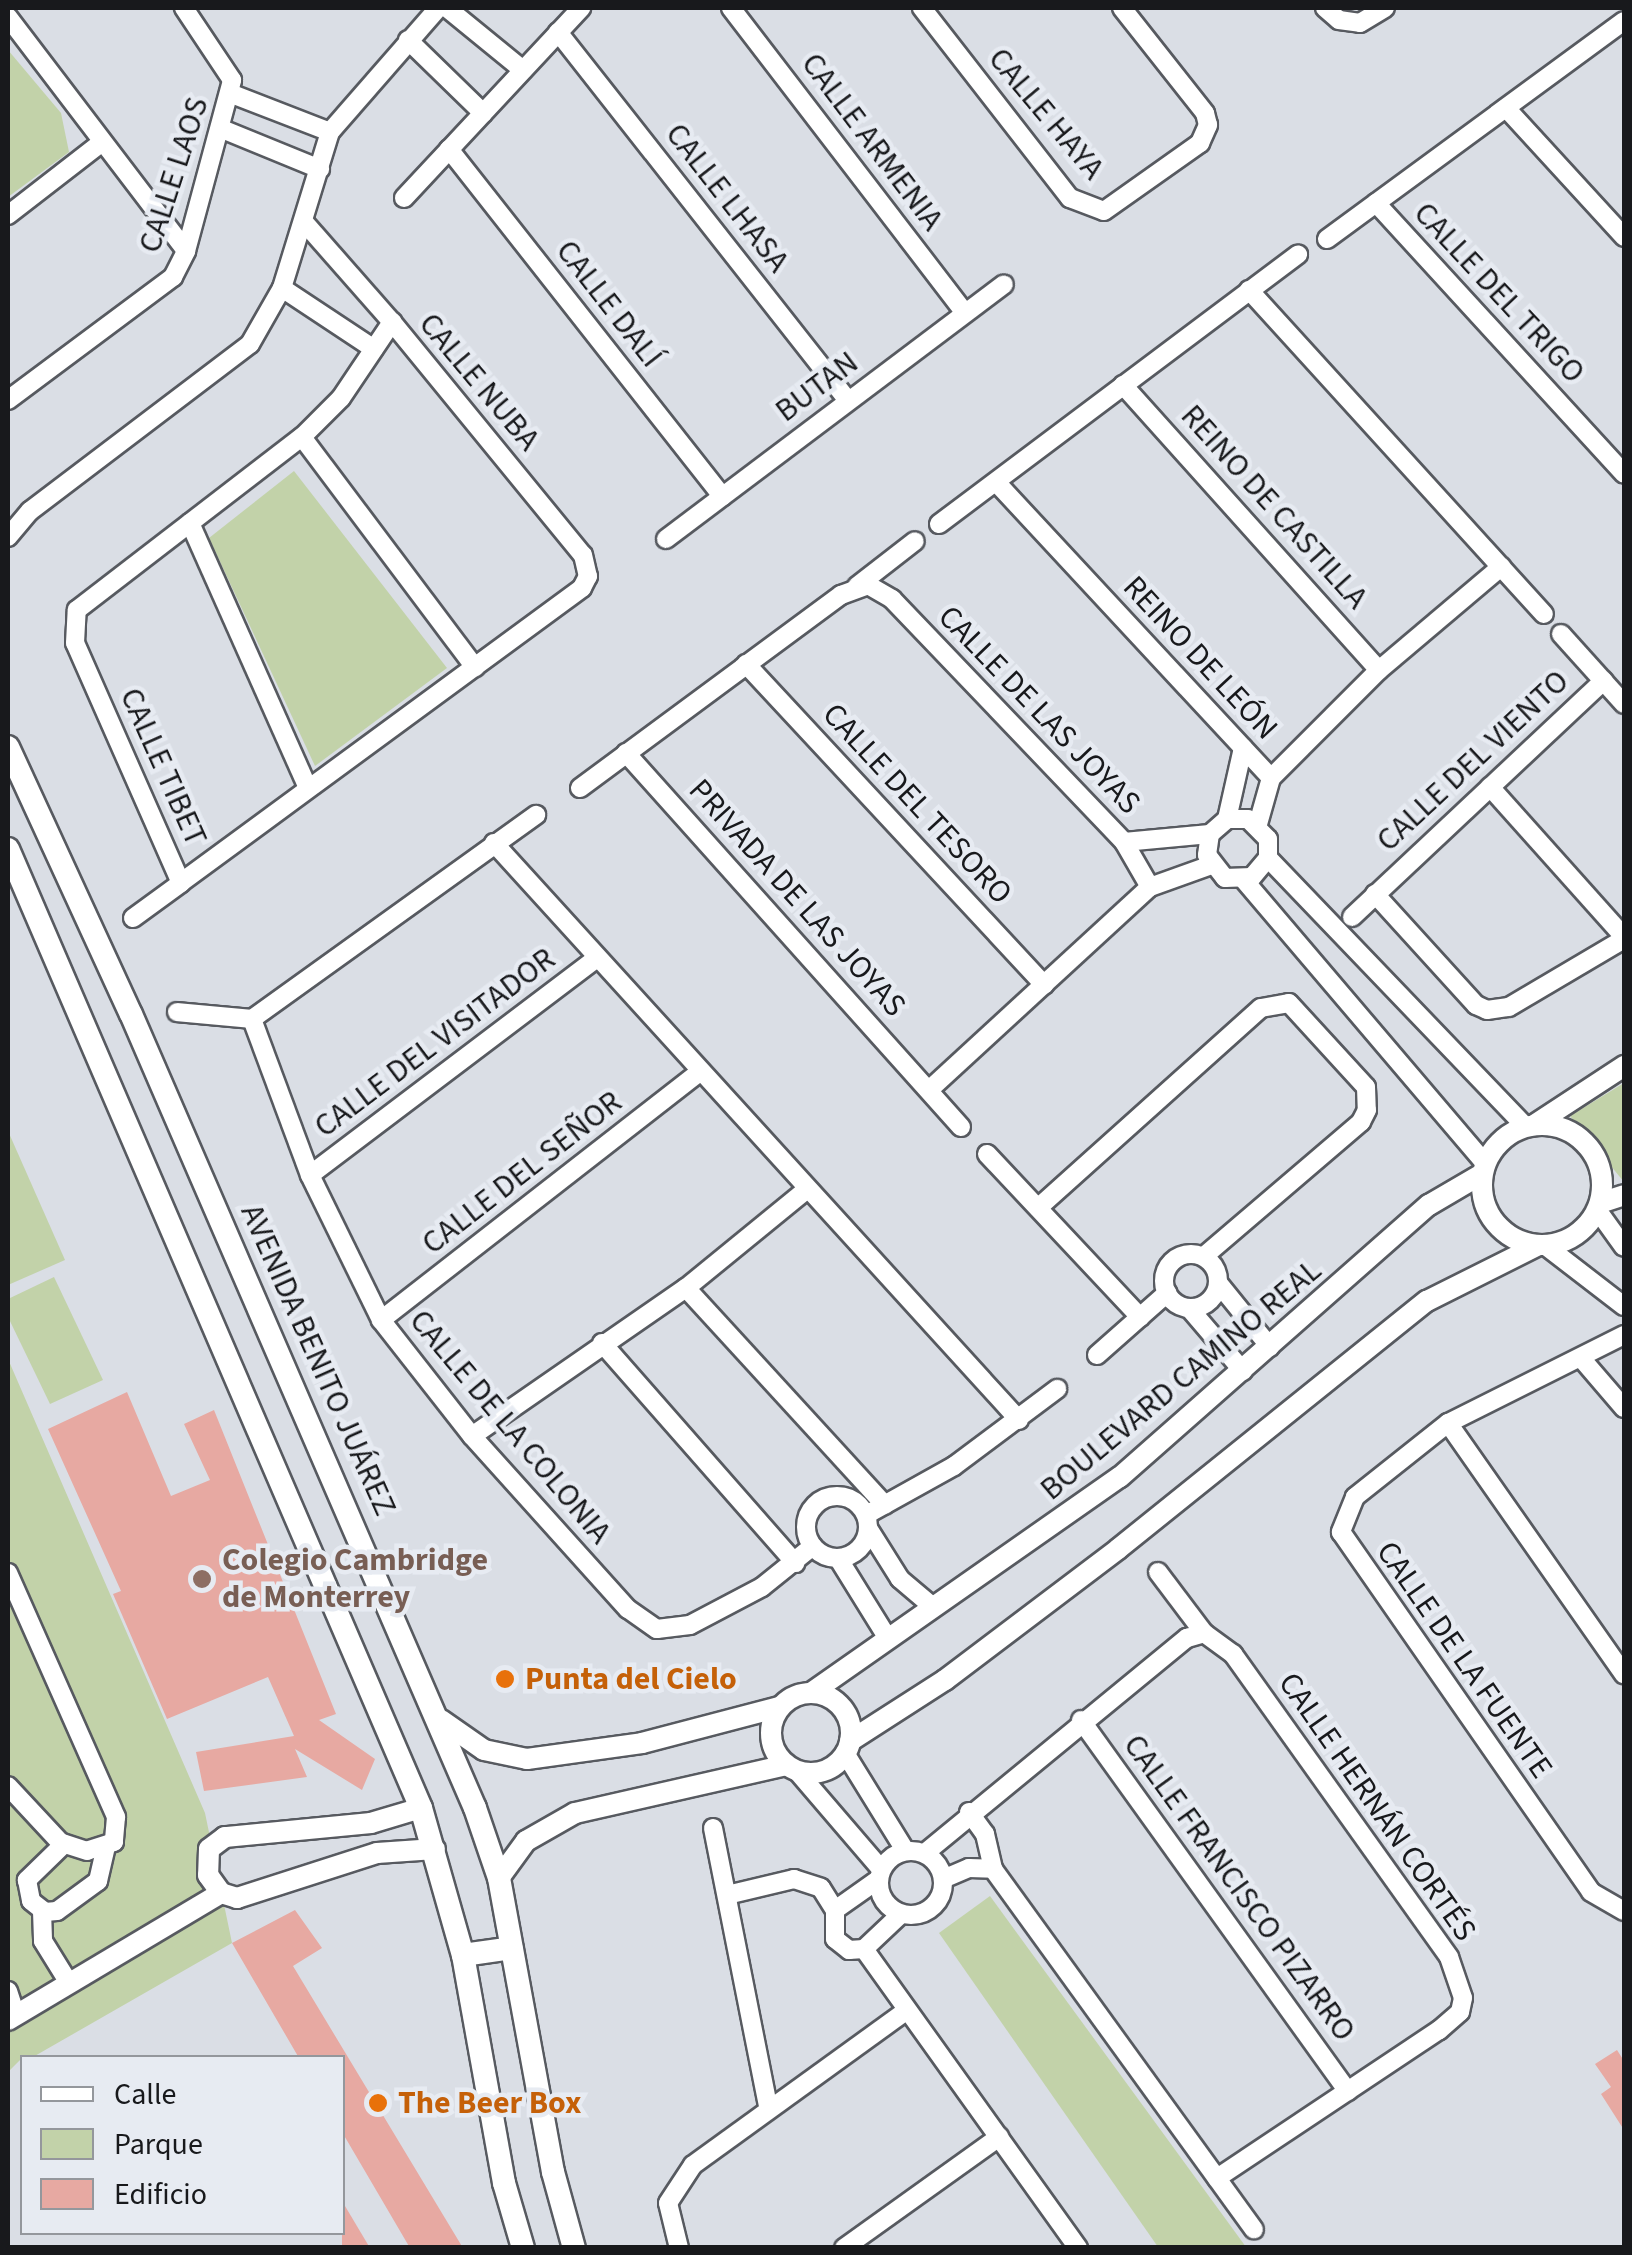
<!DOCTYPE html>
<html>
<head>
<meta charset="utf-8">
<style>
  body { margin:0 }
  #map { position:relative; width:1632px; height:2255px; overflow:hidden; background:#dadee5; font-family:"Source Sans 3",sans-serif }
  div>[style] { position:absolute }
  [style*='--x'] { left:calc(var(--x)*1px); top:calc(var(--y)*1px); width:calc(var(--w)*1px); rotate:calc(var(--a)*1deg) }
  .green>* { inset:0; background:#c2d2a9 }
  .building>* { inset:0; background:#e7a9a2 }
  .roads { filter:drop-shadow(2px 0 #575a60) drop-shadow(-2px 0 #575a60) drop-shadow(0 2px #575a60) drop-shadow(0 -2px #575a60) }
  .minor>* { height:18px; margin:-9px; padding:0 9px; transform-origin:9px; border-radius:9px; background:#fff }
  .minor>.ring { margin:-9px; padding:0; box-sizing:content-box; background:none; border:18px solid #fff; border-radius:50% }
  .tertiary>* { height:20px; margin:-10px; padding:0 10px; transform-origin:10px; border-radius:10px; background:#fff }
  .tertiary>.ring { margin:-10px; padding:0; box-sizing:content-box; background:none; border:20px solid #fff; border-radius:50% }
  .secondary>* { height:22px; margin:-11px; padding:0 11px; transform-origin:11px; border-radius:11px; background:#fff }
  .dots>* { width:28px; height:28px; translate:-50% -50%; box-sizing:border-box; border:5px solid #e7ebf2; border-radius:50% }
  span { translate:-50% -50%; white-space:nowrap; text-align:center; line-height:1.15; -webkit-text-stroke:9px #e7ebf2; paint-order:stroke }
  .street-label { font-size:32px; color:#18191c }
  .education-label { font-size:32px; color:#785e54; font-weight:700 }
  .left { translate:0 -50%; text-align:left }
  .food-label { font-size:32px; color:#c56008; font-weight:700 }
  .frame { position:absolute; inset:0; border:10px solid #18191c; pointer-events:none }
  .legend { position:absolute; left:20px; top:2055px; width:325px; height:180px; box-sizing:border-box; background:#e7ebf2; border:2px solid #94979c; margin:0; padding:12px 18px; list-style:none; font-size:30px; color:#18191c }
  .legend li { display:flex; align-items:center; gap:20px; height:50px }
  .legend b { width:50px; border:2px solid #94979c }
</style>
</head>
<body>
<div id="map">
  <div class="green">
    <i style="clip-path:polygon(8px 50px,61px 113px,69px 152px,8px 197px)"></i>
    <i style="clip-path:polygon(294px 471px,447px 668px,315px 766px,209px 538px)"></i>
    <i style="clip-path:polygon(1624px 1083px,1624px 1182px,1570px 1116px)"></i>
    <i style="clip-path:polygon(8px 1131px,65px 1260px,8px 1285px)"></i>
    <i style="clip-path:polygon(54px 1277px,103px 1380px,50px 1404px,8px 1317px,8px 1299px)"></i>
    <i style="clip-path:polygon(8px 1359px,205px 1813px,232px 1943px,33px 2057px,22px 2058px,8px 2072px)"></i>
    <i style="clip-path:polygon(990px 1896px,1246px 2247px,1158px 2247px,939px 1933px)"></i>
  </div>
  <div class="building">
    <i style="clip-path:polygon(127px 1392px,171px 1496px,210px 1480px,184px 1424px,214px 1410px,336px 1714px,319px 1720px,375px 1759px,362px 1790px,295px 1749px,307px 1777px,204px 1791px,196px 1752px,294px 1736px,268px 1677px,167px 1719px,113px 1594px,121px 1591px,48px 1429px)"></i>
    <i style="clip-path:polygon(295px 1910px,322px 1948px,293px 1966px,463px 2248px,410px 2248px,342px 2132px,342px 2058px,299px 2058px,232px 1943px)"></i>
    <i style="clip-path:polygon(1617px 2050px,1624px 2061px,1624px 2130px,1601px 2094px,1611px 2087px,1595px 2064px)"></i>
    <i style="clip-path:polygon(342px 2201px,370px 2248px,342px 2248px)"></i>
  </div>
  <div class="roads">
    <div class="minor">
      <i style="--x:447;--y:8;--w:98;--a:39.2"></i>
      <i style="--x:731;--y:8;--w:384;--a:52.5"></i>
      <i style="--x:922;--y:8;--w:241;--a:52.1"></i>
      <i style="--x:1070;--y:198;--w:36;--a:21"></i>
      <i style="--x:1104;--y:211;--w:118;--a:-35.3"></i>
      <i style="--x:1200;--y:143;--w:20;--a:-66"></i>
      <i style="--x:1208;--y:125;--w:12;--a:-104"></i>
      <i style="--x:1205;--y:113;--w:134;--a:-128.3"></i>
      <i style="--x:1325;--y:8;--w:18;--a:41"></i>
      <i style="--x:1339;--y:20;--w:21;--a:8"></i>
      <i style="--x:1360;--y:23;--w:29;--a:-31"></i>
      <i style="--x:8;--y:17;--w:294;--a:52.7"></i>
      <i style="--x:558;--y:32;--w:469;--a:51.8"></i>
      <i style="--x:408;--y:40;--w:105;--a:44.2"></i>
      <i style="--x:232;--y:94;--w:105;--a:21.2"></i>
      <i style="--x:1506;--y:108;--w:175;--a:47.5"></i>
      <i style="--x:222;--y:129;--w:106;--a:22.2"></i>
      <i style="--x:449;--y:149;--w:442;--a:51.8"></i>
      <i style="--x:404;--y:198;--w:260;--a:-47"></i>
      <i style="--x:1376;--y:203;--w:367;--a:47.5"></i>
      <i style="--x:8;--y:215;--w:119;--a:-37.8"></i>
      <i style="--x:304;--y:222;--w:133;--a:48.7"></i>
      <i style="--x:392;--y:322;--w:301;--a:50.7"></i>
      <i style="--x:583;--y:555;--w:22;--a:77"></i>
      <i style="--x:588;--y:576;--w:13;--a:117"></i>
      <i style="--x:582;--y:588;--w:498;--a:143.7"></i>
      <i style="--x:181;--y:883;--w:262;--a:-113.8"></i>
      <i style="--x:75;--y:643;--w:33;--a:-87"></i>
      <i style="--x:77;--y:610;--w:284;--a:-37.6"></i>
      <i style="--x:302;--y:437;--w:55;--a:-45"></i>
      <i style="--x:341;--y:398;--w:92;--a:-56.1"></i>
      <i style="--x:1327;--y:239;--w:368;--a:-36.3"></i>
      <i style="--x:282;--y:288;--w:110;--a:33.5"></i>
      <i style="--x:1249;--y:290;--w:438;--a:47.7"></i>
      <i style="--x:1123;--y:385;--w:383;--a:48.1"></i>
      <i style="--x:8;--y:400;--w:206;--a:-36.7"></i>
      <i style="--x:173;--y:277;--w:29;--a:-63"></i>
      <i style="--x:186;--y:251;--w:177;--a:-74.9"></i>
      <i style="--x:232;--y:80;--w:87;--a:-123.7"></i>
      <i style="--x:302;--y:437;--w:288;--a:53.1"></i>
      <i style="--x:996;--y:482;--w:404;--a:47.1"></i>
      <i style="--x:190;--y:523;--w:290;--a:66"></i>
      <i style="--x:939;--y:524;--w:449;--a:-36.9"></i>
      <i style="--x:8;--y:537;--w:34;--a:-50"></i>
      <i style="--x:30;--y:511;--w:276;--a:-37.2"></i>
      <i style="--x:250;--y:344;--w:64;--a:-60.3"></i>
      <i style="--x:282;--y:288;--w:163;--a:-72.9"></i>
      <i style="--x:330;--y:132;--w:164;--a:-48.9"></i>
      <i style="--x:666;--y:539;--w:423;--a:-37"></i>
      <i style="--x:857;--y:586;--w:73;--a:-37.8"></i>
      <i style="--x:1561;--y:634;--w:94;--a:48"></i>
      <i style="--x:746;--y:664;--w:438;--a:47.1"></i>
      <i style="--x:626;--y:753;--w:502;--a:48.15"></i>
      <i style="--x:1490;--y:787;--w:201;--a:48.2"></i>
      <i style="--x:580;--y:788;--w:325;--a:-36.5"></i>
      <i style="--x:841;--y:595;--w:29;--a:-20"></i>
      <i style="--x:868;--y:585;--w:28;--a:30"></i>
      <i style="--x:892;--y:599;--w:336;--a:46.3"></i>
      <i style="--x:1124;--y:842;--w:52;--a:60"></i>
      <i style="--x:1227;--y:819;--w:21;--a:0"></i>
      <i style="--x:1248;--y:819;--w:28;--a:45"></i>
      <i style="--x:1268;--y:839;--w:19;--a:90"></i>
      <i style="--x:1268;--y:858;--w:25;--a:130"></i>
      <i style="--x:1252;--y:877;--w:27;--a:178"></i>
      <i style="--x:1225;--y:878;--w:29;--a:-128"></i>
      <i style="--x:1207;--y:855;--w:21;--a:-82"></i>
      <i style="--x:1210;--y:834;--w:23;--a:-41"></i>
      <i style="--x:1227;--y:819;--w:73;--a:-77.3"></i>
      <i style="--x:1258;--y:824;--w:48;--a:-74.2"></i>
      <i style="--x:1271;--y:778;--w:153;--a:-45"></i>
      <i style="--x:1379;--y:670;--w:160;--a:-40.2"></i>
      <i style="--x:1124;--y:842;--w:86;--a:-5.3"></i>
      <i style="--x:494;--y:843;--w:780;--a:47.7"></i>
      <i style="--x:1268;--y:858;--w:373;--a:46.2"></i>
      <i style="--x:1244;--y:880;--w:372;--a:49.6"></i>
      <i style="--x:1375;--y:894;--w:150;--a:47.7"></i>
      <i style="--x:1476;--y:1005;--w:12;--a:24"></i>
      <i style="--x:1487;--y:1010;--w:22;--a:-8"></i>
      <i style="--x:1509;--y:1007;--w:134;--a:-30.6"></i>
      <i style="--x:1352;--y:917;--w:345;--a:-43.2"></i>
      <i style="--x:133;--y:918;--w:59;--a:-36.1"></i>
      <i style="--x:177;--y:1012;--w:75;--a:5.3"></i>
      <i style="--x:252;--y:1019;--w:166;--a:69.6"></i>
      <i style="--x:310;--y:1175;--w:161;--a:63.9"></i>
      <i style="--x:381;--y:1320;--w:147;--a:51.9"></i>
      <i style="--x:472;--y:1436;--w:233;--a:48"></i>
      <i style="--x:628;--y:1609;--w:35;--a:35"></i>
      <i style="--x:657;--y:1629;--w:33;--a:-7"></i>
      <i style="--x:690;--y:1625;--w:81;--a:-27.8"></i>
      <i style="--x:762;--y:1587;--w:65;--a:-38.8"></i>
      <i style="--x:252;--y:1019;--w:350;--a:-35.7"></i>
      <i style="--x:929;--y:1090;--w:300;--a:-42.6"></i>
      <i style="--x:1150;--y:887;--w:65;--a:-19.8"></i>
      <i style="--x:987;--y:1154;--w:224;--a:46.8"></i>
      <i style="--x:310;--y:1175;--w:358;--a:-37.1"></i>
      <i style="--x:1039;--y:1207;--w:298;--a:-41.9"></i>
      <i style="--x:1261;--y:1008;--w:28;--a:-10"></i>
      <i style="--x:1289;--y:1003;--w:114;--a:47.5"></i>
      <i style="--x:1366;--y:1087;--w:23;--a:88"></i>
      <i style="--x:1367;--y:1110;--w:13;--a:117"></i>
      <i style="--x:1361;--y:1122;--w:206;--a:139.5"></i>
      <i style="--x:1598;--y:1211;--w:44;--a:54.2"></i>
      <i style="--x:1546;--y:1246;--w:98;--a:37.6"></i>
      <i class="ring" style="left:1164px;top:1254px;width:36px;height:36px"></i>
      <i style="--x:1219;--y:1284;--w:81;--a:51"></i>
      <i style="--x:686;--y:1288;--w:294;--a:47.5"></i>
      <i style="--x:1189;--y:1308;--w:83;--a:49.4"></i>
      <i style="--x:381;--y:1320;--w:403;--a:-37.9"></i>
      <i style="--x:1624;--y:1335;--w:197;--a:153.4"></i>
      <i style="--x:1448;--y:1423;--w:119;--a:141.5"></i>
      <i style="--x:1355;--y:1497;--w:38;--a:112"></i>
      <i style="--x:1341;--y:1532;--w:438;--a:55.2"></i>
      <i style="--x:1591;--y:1892;--w:38;--a:30"></i>
      <i style="--x:602;--y:1343;--w:293;--a:48.7"></i>
      <i style="--x:1097;--y:1355;--w:94;--a:-41.5"></i>
      <i style="--x:1581;--y:1358;--w:66;--a:49.3"></i>
      <i style="--x:1448;--y:1423;--w:307;--a:55"></i>
      <i style="--x:472;--y:1436;--w:260;--a:-34.7"></i>
      <i style="--x:686;--y:1288;--w:155;--a:-39.2"></i>
      <i class="ring" style="left:806px;top:1496px;width:44px;height:44px"></i>
      <i style="--x:866;--y:1515;--w:101;--a:-29.1"></i>
      <i style="--x:954;--y:1466;--w:129;--a:-36.8"></i>
      <i style="--x:868;--y:1528;--w:60;--a:57.9"></i>
      <i style="--x:900;--y:1579;--w:42;--a:40.2"></i>
      <i style="--x:838;--y:1558;--w:93;--a:58.2"></i>
      <i style="--x:1158;--y:1572;--w:76;--a:53"></i>
      <i style="--x:8;--y:1573;--w:267;--a:66.1"></i>
      <i style="--x:116;--y:1817;--w:25;--a:95"></i>
      <i style="--x:114;--y:1842;--w:28;--a:162"></i>
      <i style="--x:87;--y:1851;--w:28;--a:-162"></i>
      <i style="--x:60;--y:1842;--w:76;--a:-132.9"></i>
      <i style="--x:1081;--y:1720;--w:457;--a:54.3"></i>
      <i style="--x:845;--y:1753;--w:114;--a:58.3"></i>
      <i style="--x:796;--y:1770;--w:130;--a:49.4"></i>
      <i style="--x:969;--y:1812;--w:27;--a:54"></i>
      <i style="--x:985;--y:1834;--w:36;--a:77"></i>
      <i style="--x:993;--y:1869;--w:445;--a:54.1"></i>
      <i style="--x:713;--y:1828;--w:282;--a:78.8"></i>
      <i style="--x:64;--y:1844;--w:52;--a:135.8"></i>
      <i style="--x:27;--y:1880;--w:21;--a:79"></i>
      <i style="--x:31;--y:1901;--w:18;--a:38"></i>
      <i style="--x:45;--y:1912;--w:12;--a:-5"></i>
      <i style="--x:57;--y:1911;--w:51;--a:-36.2"></i>
      <i style="--x:98;--y:1881;--w:35;--a:-77"></i>
      <i class="ring" style="left:879px;top:1851px;width:46px;height:46px"></i>
      <i style="--x:925;--y:1853;--w:339;--a:-39.4"></i>
      <i style="--x:1187;--y:1638;--w:18;--a:-16"></i>
      <i style="--x:1204;--y:1633;--w:36;--a:36"></i>
      <i style="--x:1233;--y:1654;--w:372;--a:54.5"></i>
      <i style="--x:1449;--y:1957;--w:43;--a:71.1"></i>
      <i style="--x:1463;--y:1998;--w:14;--a:102"></i>
      <i style="--x:1460;--y:2012;--w:28;--a:139"></i>
      <i style="--x:1439;--y:2030;--w:267;--a:146.3"></i>
      <i style="--x:943;--y:1879;--w:28;--a:-23"></i>
      <i style="--x:969;--y:1868;--w:24;--a:2"></i>
      <i style="--x:727;--y:1895;--w:69;--a:-13.4"></i>
      <i style="--x:794;--y:1879;--w:28;--a:18"></i>
      <i style="--x:821;--y:1888;--w:26;--a:58"></i>
      <i style="--x:835;--y:1910;--w:29;--a:90"></i>
      <i style="--x:835;--y:1939;--w:18;--a:38"></i>
      <i style="--x:849;--y:1950;--w:15;--a:-4"></i>
      <i style="--x:864;--y:1949;--w:368;--a:54.4"></i>
      <i style="--x:835;--y:1910;--w:54;--a:-35.2"></i>
      <i style="--x:42;--y:1911;--w:30;--a:88"></i>
      <i style="--x:43;--y:1941;--w:49;--a:58.2"></i>
      <i style="--x:864;--y:1949;--w:51;--a:-43.4"></i>
      <i style="--x:8;--y:1991;--w:25;--a:72"></i>
      <i style="--x:679;--y:2248;--w:46;--a:-103.7"></i>
      <i style="--x:668;--y:2203;--w:45;--a:-56.7"></i>
      <i style="--x:693;--y:2165;--w:264;--a:-35.9"></i>
      <i style="--x:844;--y:2248;--w:191;--a:-35.6"></i>
    </div>
    <div class="tertiary">
      <i class="ring" style="left:1482px;top:1125px;width:100px;height:100px"></i>
      <i style="--x:1534;--y:1125;--w:108;--a:-33.2"></i>
      <i style="--x:1600;--y:1203;--w:25;--a:-18"></i>
      <i class="ring" style="left:771px;top:1693px;width:60px;height:60px"></i>
      <i style="--x:811;--y:1693;--w:377;--a:-35"></i>
      <i style="--x:1120;--y:1477;--w:412;--a:-41.4"></i>
      <i style="--x:1429;--y:1205;--w:61;--a:-30.3"></i>
      <i style="--x:441;--y:1720;--w:52;--a:34.9"></i>
      <i style="--x:484;--y:1750;--w:44;--a:11.8"></i>
      <i style="--x:527;--y:1759;--w:116;--a:-7.9"></i>
      <i style="--x:642;--y:1743;--w:142;--a:-14.7"></i>
      <i style="--x:850;--y:1741;--w:113;--a:-32.7"></i>
      <i style="--x:945;--y:1680;--w:217;--a:-37.1"></i>
      <i style="--x:1118;--y:1549;--w:396;--a:-38.8"></i>
      <i style="--x:1427;--y:1301;--w:123;--a:-26.6"></i>
      <i style="--x:421;--y:1808;--w:52;--a:163.3"></i>
      <i style="--x:371;--y:1823;--w:147;--a:174.5"></i>
      <i style="--x:225;--y:1837;--w:20;--a:143"></i>
      <i style="--x:209;--y:1849;--w:26;--a:92"></i>
      <i style="--x:208;--y:1875;--w:22;--a:54"></i>
      <i style="--x:221;--y:1893;--w:17;--a:17"></i>
      <i style="--x:237;--y:1898;--w:147;--a:-17.8"></i>
      <i style="--x:377;--y:1853;--w:58;--a:-3.9"></i>
      <i style="--x:499;--y:1878;--w:46;--a:-53.9"></i>
      <i style="--x:526;--y:1841;--w:56;--a:-29.7"></i>
      <i style="--x:575;--y:1813;--w:217;--a:-12.8"></i>
      <i style="--x:8;--y:2020;--w:248;--a:-30.8"></i>
    </div>
    <div class="secondary">
      <i style="--x:8;--y:747;--w:294;--a:65.3"></i>
      <i style="--x:131;--y:1014;--w:865;--a:66.58"></i>
      <i style="--x:475;--y:1808;--w:74;--a:71.1"></i>
      <i style="--x:499;--y:1878;--w:299;--a:79.6"></i>
      <i style="--x:553;--y:2172;--w:79;--a:74.6"></i>
      <i style="--x:8;--y:849;--w:1044;--a:66.7"></i>
      <i style="--x:421;--y:1808;--w:153;--a:74.1"></i>
      <i style="--x:463;--y:1955;--w:232;--a:79.8"></i>
      <i style="--x:504;--y:2183;--w:68;--a:73.7"></i>
      <i style="--x:463;--y:1955;--w:49;--a:-8.1"></i>
    </div>
  </div>
  <div class="dots">
    <i style="left:202px;top:1579px;background:#8d6e63"></i>
    <i style="left:505px;top:1679px;background:#e8710a"></i>
    <i style="left:378px;top:2103px;background:#e8710a"></i>
  </div>
  <div class="street-label">
    <span style="left:1046px;top:114px;rotate:50deg">CALLE HAYA</span>
    <span style="left:872px;top:142px;rotate:53deg">CALLE ARMENIA</span>
    <span style="left:174px;top:175px;rotate:-72deg">CALLE LAOS</span>
    <span style="left:727px;top:198px;rotate:52deg">CALLE LHASA</span>
    <span style="left:1499px;top:293px;rotate:47deg">CALLE DEL TRIGO</span>
    <span style="left:609px;top:304px;rotate:52deg">CALLE DALÍ</span>
    <span style="left:479px;top:382px;rotate:50deg">CALLE NUBA</span>
    <span style="left:817px;top:387px;rotate:-37deg">BUTAN</span>
    <span style="left:1274px;top:507px;rotate:48deg">REINO DE CASTILLA</span>
    <span style="left:1200px;top:658px;rotate:47deg">REINO DE LEÓN</span>
    <span style="left:1039px;top:710px;rotate:46deg">CALLE DE LAS JOYAS</span>
    <span style="left:1473px;top:761px;rotate:-43deg">CALLE DEL VIENTO</span>
    <span style="left:163px;top:767px;rotate:66deg">CALLE TIBET</span>
    <span style="left:917px;top:804px;rotate:47deg">CALLE DEL TESORO</span>
    <span style="left:797px;top:898px;rotate:48deg">PRIVADA DE LAS JOYAS</span>
    <span style="left:435px;top:1043px;rotate:-37deg">CALLE DEL VISITADOR</span>
    <span style="left:522px;top:1173px;rotate:-38deg">CALLE DEL SEÑOR</span>
    <span style="left:318px;top:1360px;rotate:66deg">AVENIDA BENITO JUÁREZ</span>
    <span style="left:1181px;top:1380px;rotate:-40deg">BOULEVARD CAMINO REAL</span>
    <span style="left:510px;top:1427px;rotate:50deg">CALLE DE LA COLONIA</span>
    <span style="left:1464px;top:1660px;rotate:55deg">CALLE DE LA FUENTE</span>
    <span style="left:1377px;top:1807px;rotate:55deg">CALLE HERNÁN CORTÉS</span>
    <span style="left:1239px;top:1888px;rotate:54deg">CALLE FRANCISCO PIZARRO</span>
  </div>
  <div class="education-label">
    <span class="left" style="left:222px;top:1579px">Colegio Cambridge<br>de Monterrey</span>
  </div>
  <div class="food-label">
    <span class="left" style="left:525px;top:1679px">Punta del Cielo</span>
    <span class="left" style="left:398px;top:2103px">The Beer Box</span>
  </div>
  <div class="frame"></div>
  <ul class="legend">
  <li><b style="height:12px;background:#fff"></b>Calle</li>
  <li><b style="height:28px;background:#c2d2a9"></b>Parque</li>
  <li><b style="height:28px;background:#e7a9a2"></b>Edificio</li>
  </ul>
</div>
</body>
</html>
